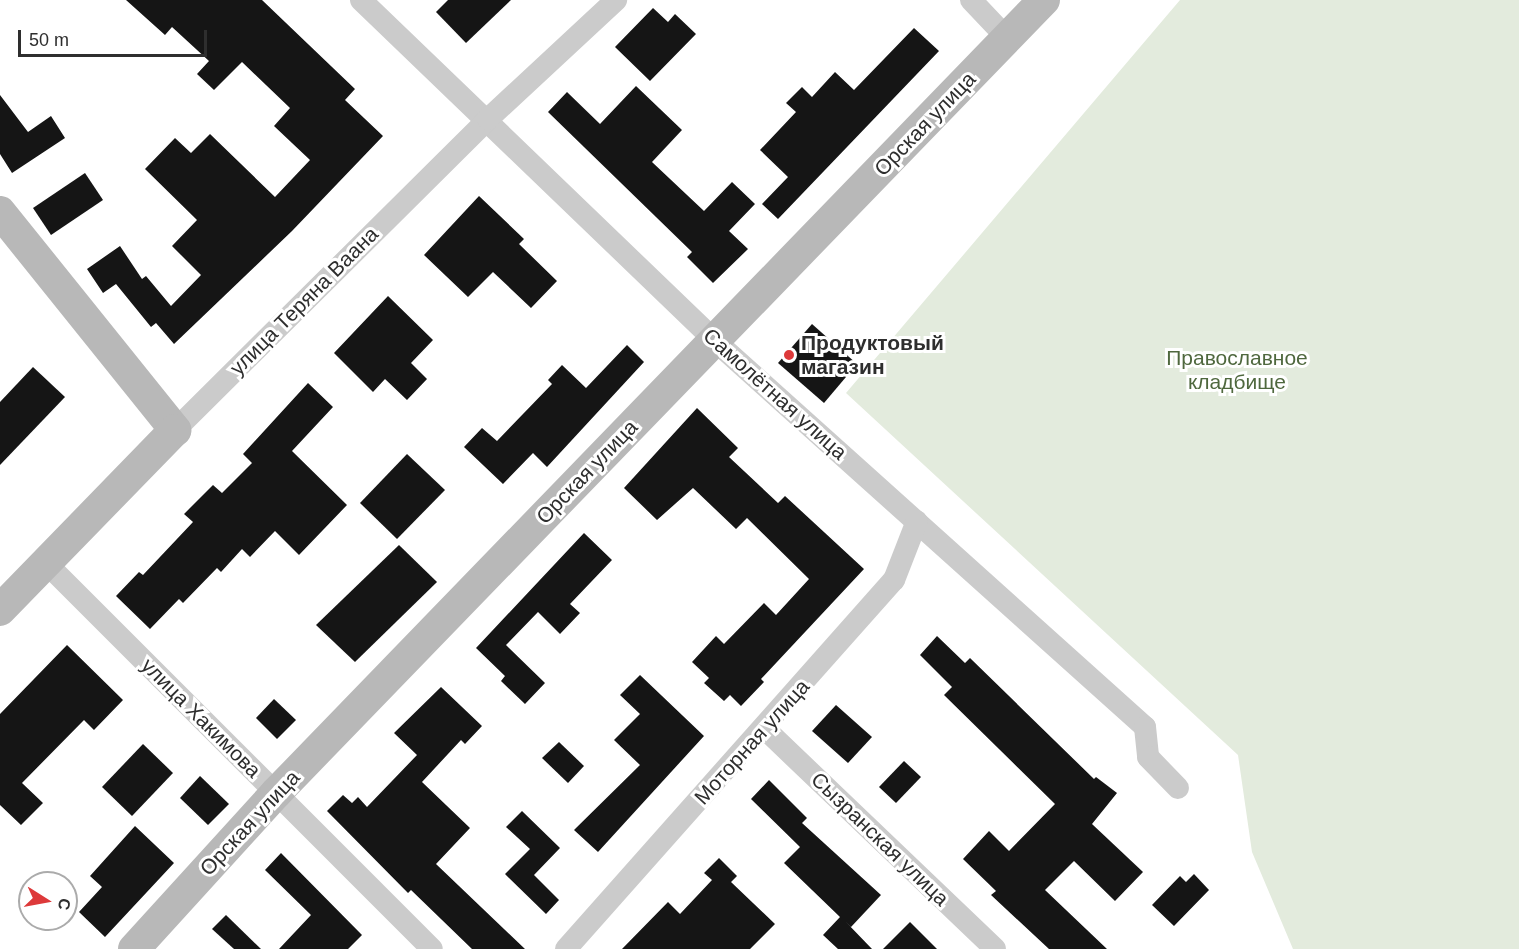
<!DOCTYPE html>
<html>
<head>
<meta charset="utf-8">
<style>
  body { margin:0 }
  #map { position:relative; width:1519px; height:949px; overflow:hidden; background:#fff; font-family:Arial,sans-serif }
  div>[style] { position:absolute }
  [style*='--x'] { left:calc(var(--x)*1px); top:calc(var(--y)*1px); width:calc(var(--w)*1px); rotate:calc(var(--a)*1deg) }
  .green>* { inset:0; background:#e3ebdd }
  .building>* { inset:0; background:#151515 }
  .street>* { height:22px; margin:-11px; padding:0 11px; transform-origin:11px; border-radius:11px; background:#cbcbcb }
  .secondary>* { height:32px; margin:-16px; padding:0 16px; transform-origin:16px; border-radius:16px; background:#b8b8b8 }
  .dots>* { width:16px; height:16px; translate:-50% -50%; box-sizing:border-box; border:3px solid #fff; border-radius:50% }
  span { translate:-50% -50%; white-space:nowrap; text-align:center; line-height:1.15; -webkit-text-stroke:6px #fff; paint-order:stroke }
  .street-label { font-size:21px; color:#2e2e2e }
  .poi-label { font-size:21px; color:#2e2e2e; font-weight:700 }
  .left { translate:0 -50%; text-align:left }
  .park-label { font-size:21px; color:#4f683e }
  .north { position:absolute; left:18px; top:871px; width:60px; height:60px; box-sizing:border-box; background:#fff; border:2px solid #ababab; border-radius:50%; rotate:101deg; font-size:16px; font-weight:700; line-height:24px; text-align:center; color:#2e2e2e }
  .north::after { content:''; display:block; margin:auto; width:21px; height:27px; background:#dd393a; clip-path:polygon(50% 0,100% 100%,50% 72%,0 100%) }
  .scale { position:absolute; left:18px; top:30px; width:189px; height:27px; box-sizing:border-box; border:3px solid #2e2e2e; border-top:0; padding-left:8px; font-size:18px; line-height:21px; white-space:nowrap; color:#2e2e2e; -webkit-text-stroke:4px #fff; paint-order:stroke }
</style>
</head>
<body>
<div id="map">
  <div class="green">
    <i style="clip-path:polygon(1180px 0,1519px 0,1519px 949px,1293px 949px,1252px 852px,1238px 755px,846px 393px)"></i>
  </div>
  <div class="building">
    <i style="clip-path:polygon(126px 0,262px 0,355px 89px,345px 100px,383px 136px,292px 231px,174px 344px,156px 323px,151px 327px,116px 284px,103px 293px,87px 269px,120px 246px,142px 279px,146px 276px,171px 306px,201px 275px,172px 246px,197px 220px,145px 169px,175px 138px,191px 153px,210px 134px,275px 197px,310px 160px,274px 126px,290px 108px,242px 62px,214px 90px,197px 74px,209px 61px,172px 27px,165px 35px)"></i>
    <i style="clip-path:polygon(448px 0,511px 0,466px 43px,436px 12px)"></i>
    <i style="clip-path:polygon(653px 8px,668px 22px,675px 14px,696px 34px,650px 81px,615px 47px)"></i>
    <i style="clip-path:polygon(914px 28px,939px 51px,778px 219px,762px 204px,788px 177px,760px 150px,796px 112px,786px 103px,802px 87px,812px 97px,835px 72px,854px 90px)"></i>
    <i style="clip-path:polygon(636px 86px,682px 130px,652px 162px,704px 211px,732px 182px,755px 204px,729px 231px,748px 249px,713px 283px,687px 257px,692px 252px,548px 112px,567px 92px,600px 124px)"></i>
    <i style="clip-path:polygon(0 95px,28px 132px,51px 116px,65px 138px,12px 173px,0 154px)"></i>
    <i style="clip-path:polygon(85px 173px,103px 200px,51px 235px,33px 208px)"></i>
    <i style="clip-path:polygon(479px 196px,524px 239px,519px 244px,557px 281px,531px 308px,493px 272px,468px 297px,424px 255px)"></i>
    <i style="clip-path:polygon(388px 296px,433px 340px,411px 363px,427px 379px,407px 400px,385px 379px,373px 392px,334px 353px)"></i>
    <i style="clip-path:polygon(812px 324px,857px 364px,824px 403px,778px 363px)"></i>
    <i style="clip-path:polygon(627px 345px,644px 362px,547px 467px,533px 453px,503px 484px,464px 447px,482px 428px,497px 441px,552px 384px,548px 380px,562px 365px,586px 388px)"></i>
    <i style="clip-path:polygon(33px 367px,65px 397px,0 465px,0 402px)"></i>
    <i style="clip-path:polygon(308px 383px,333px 407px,292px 451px,347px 505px,299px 555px,275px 531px,250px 557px,242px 549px,221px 572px,217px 568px,183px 603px,179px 599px,150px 629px,116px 596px,139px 572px,143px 575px,193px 522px,184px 514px,213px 485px,222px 493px,252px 463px,243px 454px)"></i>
    <i style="clip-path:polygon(697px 408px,738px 448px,729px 457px,778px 503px,785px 496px,864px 569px,761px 679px,764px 682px,741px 706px,730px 695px,724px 701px,704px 683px,709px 678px,692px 662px,716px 636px,724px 644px,764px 603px,776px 615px,809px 579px,747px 518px,736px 529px,693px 488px,657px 520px,624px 488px)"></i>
    <i style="clip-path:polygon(407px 454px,445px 490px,397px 539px,360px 503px)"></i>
    <i style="clip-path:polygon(584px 533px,612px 560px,570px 604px,580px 613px,560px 634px,538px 612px,506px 645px,545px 683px,525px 704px,501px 681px,505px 676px,476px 648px)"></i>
    <i style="clip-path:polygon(399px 545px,437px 582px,355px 662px,316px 625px)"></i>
    <i style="clip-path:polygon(937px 636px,965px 663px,970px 658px,1094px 779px,1096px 777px,1117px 793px,1092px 824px,1143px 872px,1115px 901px,1074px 861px,1045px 890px,1107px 949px,1049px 949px,991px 895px,996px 891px,963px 859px,989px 831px,1009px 851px,1055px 804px,944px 695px,952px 687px,920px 655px)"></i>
    <i style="clip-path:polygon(67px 645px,123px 700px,94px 730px,84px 720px,22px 783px,43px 803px,21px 825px,0 805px,0 714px)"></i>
    <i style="clip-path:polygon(640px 675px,704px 736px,598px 852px,574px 830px,640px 765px,614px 740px,640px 714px,620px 695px)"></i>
    <i style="clip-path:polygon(441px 687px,482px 726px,465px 744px,461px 740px,422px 782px,470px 828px,436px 864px,525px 949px,472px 949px,411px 890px,408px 893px,327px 811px,343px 795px,352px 803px,358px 797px,367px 807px,417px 755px,394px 733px)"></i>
    <i style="clip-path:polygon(274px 699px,296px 720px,277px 739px,256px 718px)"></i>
    <i style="clip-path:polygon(836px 705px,872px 737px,848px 763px,812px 731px)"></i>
    <i style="clip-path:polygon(559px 742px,584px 766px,568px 783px,542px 758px)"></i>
    <i style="clip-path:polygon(143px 744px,173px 773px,132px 816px,102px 787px)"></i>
    <i style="clip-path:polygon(904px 761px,921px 777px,896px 803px,879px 787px)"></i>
    <i style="clip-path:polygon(200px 776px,229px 804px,208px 825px,180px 798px)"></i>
    <i style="clip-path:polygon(769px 780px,807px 818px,802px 823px,881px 895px,851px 927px,845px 921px,872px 949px,838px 949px,823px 935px,840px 917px,784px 863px,800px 847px,751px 799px)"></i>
    <i style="clip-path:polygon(522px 811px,560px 848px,534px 875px,559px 900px,546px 914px,505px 874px,530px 849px,506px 827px)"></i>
    <i style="clip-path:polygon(135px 826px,174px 863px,105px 937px,79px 912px,102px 887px,90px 876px)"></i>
    <i style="clip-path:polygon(281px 853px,362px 935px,348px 949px,279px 949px,311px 915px,265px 870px)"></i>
    <i style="clip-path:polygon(719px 858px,737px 876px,731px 882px,775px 924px,750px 949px,622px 949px,668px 902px,680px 914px,712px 880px,704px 873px)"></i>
    <i style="clip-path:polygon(1194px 874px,1209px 890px,1174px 926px,1152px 905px,1180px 876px,1186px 882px)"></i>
    <i style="clip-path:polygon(226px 915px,261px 949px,234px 949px,212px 929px)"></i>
    <i style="clip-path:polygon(910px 922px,937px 949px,883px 949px)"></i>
  </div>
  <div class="street">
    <i style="--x:361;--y:0;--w:490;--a:43.9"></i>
    <i style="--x:714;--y:340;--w:579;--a:41.92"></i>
    <i style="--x:1145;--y:727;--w:30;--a:84"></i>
    <i style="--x:1148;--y:757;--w:43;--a:45.9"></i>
    <i style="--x:971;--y:0;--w:52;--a:46.5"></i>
    <i style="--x:175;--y:430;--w:441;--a:-44.8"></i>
    <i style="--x:488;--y:119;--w:175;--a:-42.9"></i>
    <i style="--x:47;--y:564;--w:544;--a:45"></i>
    <i style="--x:765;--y:729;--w:318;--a:43.7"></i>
    <i style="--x:566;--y:949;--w:494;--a:-48.4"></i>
    <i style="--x:894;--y:580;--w:63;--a:-68.7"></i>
  </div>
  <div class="secondary">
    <i style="--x:0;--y:212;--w:280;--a:51.2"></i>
    <i style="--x:175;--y:430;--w:251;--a:134.2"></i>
    <i style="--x:134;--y:949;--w:211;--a:-47.7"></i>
    <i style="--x:276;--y:793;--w:1104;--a:-45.92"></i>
  </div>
  <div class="dots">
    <i style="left:789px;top:355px;background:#dd393a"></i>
  </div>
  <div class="street-label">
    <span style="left:925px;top:124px;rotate:-46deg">Орская улица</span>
    <span style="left:304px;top:301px;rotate:-45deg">улица Теряна Ваана</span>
    <span style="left:775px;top:394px;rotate:42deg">Самолётная улица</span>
    <span style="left:587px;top:472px;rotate:-46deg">Орская улица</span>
    <span style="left:201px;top:718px;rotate:45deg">улица Хакимова</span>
    <span style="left:752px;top:742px;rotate:-48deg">Моторная улица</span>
    <span style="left:250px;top:823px;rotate:-47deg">Орская улица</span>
    <span style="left:880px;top:839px;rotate:44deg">Сызранская улица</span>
  </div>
  <div class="poi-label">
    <span class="left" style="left:801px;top:355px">Продуктовый<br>магазин</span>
  </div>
  <div class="park-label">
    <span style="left:1237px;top:370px">Православное<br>кладбище</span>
  </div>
  <div class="north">С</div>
  <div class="scale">50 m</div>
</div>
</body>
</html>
